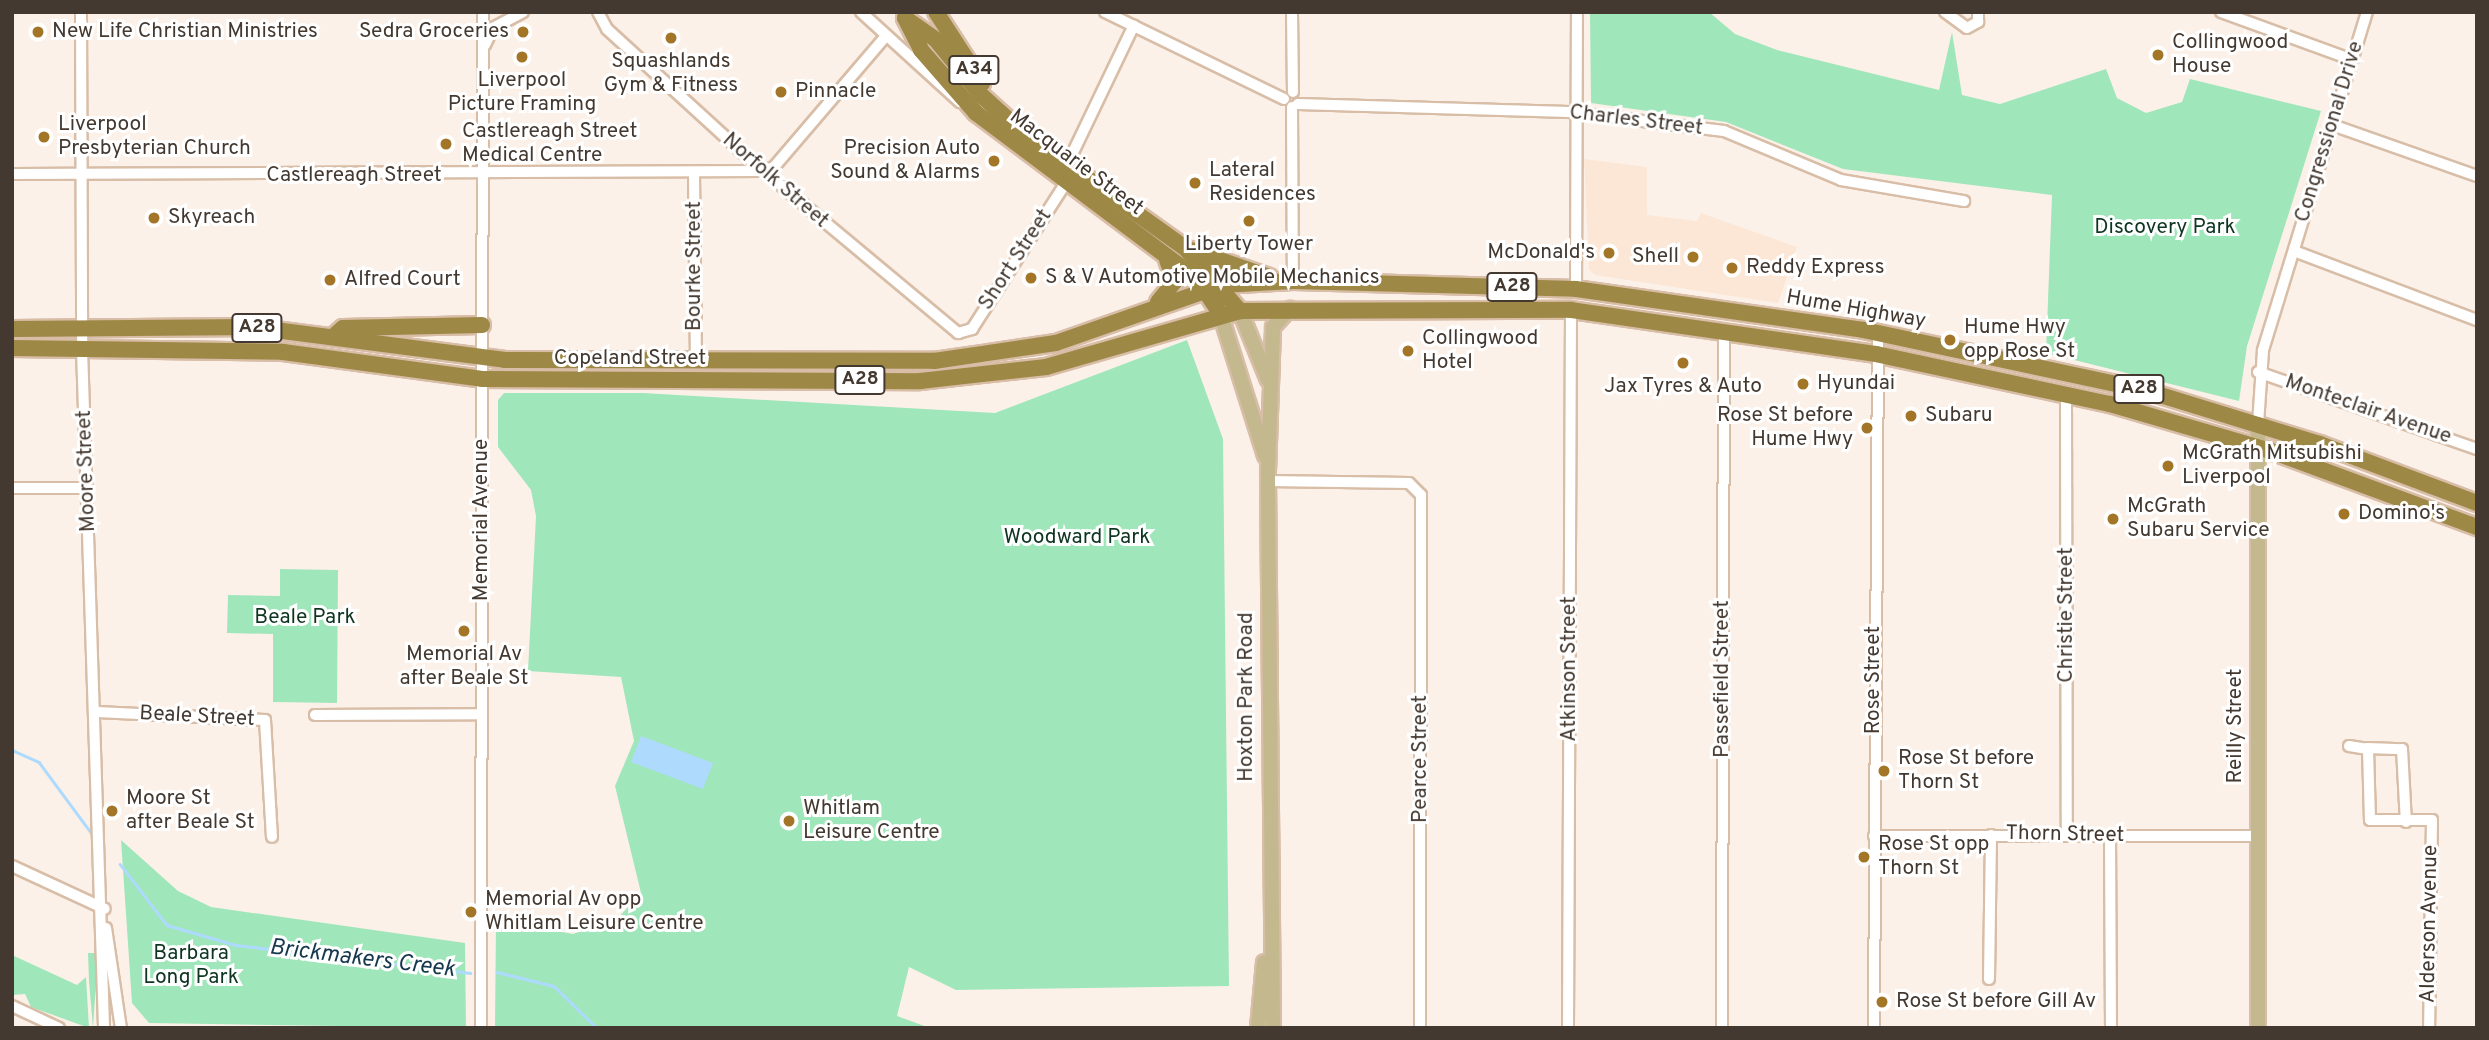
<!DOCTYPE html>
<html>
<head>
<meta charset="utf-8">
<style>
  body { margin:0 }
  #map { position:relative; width:2489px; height:1040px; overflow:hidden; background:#fcf1e8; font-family:Overpass,sans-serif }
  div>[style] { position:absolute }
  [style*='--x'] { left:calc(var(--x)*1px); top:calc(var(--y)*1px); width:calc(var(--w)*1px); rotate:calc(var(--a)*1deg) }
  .built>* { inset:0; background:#fce7d6 }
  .green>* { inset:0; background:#a0e6bb }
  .water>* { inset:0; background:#addafd }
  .stream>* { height:2.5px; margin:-1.25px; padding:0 1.25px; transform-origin:1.25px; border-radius:1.25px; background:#addafd }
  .roads { filter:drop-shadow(2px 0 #d8bda7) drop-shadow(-2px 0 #d8bda7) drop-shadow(0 2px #d8bda7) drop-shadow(0 -2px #d8bda7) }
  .minor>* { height:10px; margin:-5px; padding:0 5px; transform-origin:5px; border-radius:5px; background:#fff }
  .major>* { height:14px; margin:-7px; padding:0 7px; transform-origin:7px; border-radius:7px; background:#c4b88f }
  .highway>* { height:16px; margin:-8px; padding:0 8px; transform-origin:8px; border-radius:8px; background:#9d8845 }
  .dots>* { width:19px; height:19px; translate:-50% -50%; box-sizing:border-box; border:4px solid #fff; border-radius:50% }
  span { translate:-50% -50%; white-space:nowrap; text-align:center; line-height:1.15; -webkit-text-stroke:6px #fff; paint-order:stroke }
  .shield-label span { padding:2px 5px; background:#fff; border:2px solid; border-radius:5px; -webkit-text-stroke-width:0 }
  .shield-label { font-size:19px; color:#443930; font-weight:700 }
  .poi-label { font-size:21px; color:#443930 }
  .left { translate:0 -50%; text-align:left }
  .right { translate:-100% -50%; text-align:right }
  .street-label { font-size:21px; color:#443930 }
  .park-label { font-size:21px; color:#0e3520 }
  .water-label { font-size:23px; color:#16384f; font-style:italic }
  .frame { position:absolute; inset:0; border:14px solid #443930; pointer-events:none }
</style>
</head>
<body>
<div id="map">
  <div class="built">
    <i style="clip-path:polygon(1584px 159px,1647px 167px,1647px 215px,1697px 221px,1701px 213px,1797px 247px,1778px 303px,1595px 275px,1589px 270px)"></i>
  </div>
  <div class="green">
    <i style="clip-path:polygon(1590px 12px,1709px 12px,1735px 34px,1777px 50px,1939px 90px,1952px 32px,1962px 95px,2000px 104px,2106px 69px,2117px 98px,2146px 113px,2182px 102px,2190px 79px,2321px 111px,2247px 346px,2239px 401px,2046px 353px,2052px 195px,1843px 169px,1726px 122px,1591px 103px)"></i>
    <i style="clip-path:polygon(1187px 340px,1223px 439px,1229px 986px,956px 990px,909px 967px,897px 1016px,930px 1028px,495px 1028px,496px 920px,573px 934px,616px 920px,641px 893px,615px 786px,634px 741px,621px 677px,528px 671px,536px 516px,531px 490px,498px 447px,498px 400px,504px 393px,643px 393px,995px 413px)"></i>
    <i style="clip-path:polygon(280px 569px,338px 570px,337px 703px,273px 702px,273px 634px,227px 633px,228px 595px,280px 596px)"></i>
    <i style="clip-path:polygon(121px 840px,178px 891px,211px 907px,465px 943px,466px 1028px,149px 1023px,132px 1003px)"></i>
    <i style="clip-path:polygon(88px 953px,98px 953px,93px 1028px,89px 981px)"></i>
    <i style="clip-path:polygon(12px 955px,77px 985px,86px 977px,89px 1028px,31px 1007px,25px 994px,12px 995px)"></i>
  </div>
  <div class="water">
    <i style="clip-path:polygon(641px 736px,713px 763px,703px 789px,631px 762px)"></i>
  </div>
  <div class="stream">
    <i style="--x:12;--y:750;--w:30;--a:24"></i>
    <i style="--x:39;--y:762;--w:89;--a:53.6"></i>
    <i style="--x:120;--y:864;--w:77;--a:52.4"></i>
    <i style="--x:167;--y:925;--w:72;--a:16.2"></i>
    <i style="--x:236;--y:945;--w:236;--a:6.8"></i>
    <i style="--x:497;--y:972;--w:59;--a:13.8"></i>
    <i style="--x:554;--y:986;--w:60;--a:44.3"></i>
  </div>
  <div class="roads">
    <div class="minor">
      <i style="--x:81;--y:12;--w:337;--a:89.8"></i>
      <i style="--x:82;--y:349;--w:679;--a:88.14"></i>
      <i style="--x:598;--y:12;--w:19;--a:62"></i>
      <i style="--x:607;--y:29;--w:199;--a:42.4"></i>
      <i style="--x:754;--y:163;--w:266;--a:39.8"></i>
      <i style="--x:958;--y:333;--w:15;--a:-16"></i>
      <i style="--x:972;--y:329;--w:172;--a:-57.3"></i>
      <i style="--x:861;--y:12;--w:134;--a:42.3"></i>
      <i style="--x:1105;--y:12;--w:199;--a:25.9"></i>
      <i style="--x:1292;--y:12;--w:80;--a:89.3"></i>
      <i style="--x:1945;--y:12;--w:27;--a:36"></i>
      <i style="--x:1967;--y:28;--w:13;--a:-29"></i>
      <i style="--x:1978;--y:22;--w:10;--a:-90"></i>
      <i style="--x:2221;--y:12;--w:140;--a:20"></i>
      <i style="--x:485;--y:45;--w:19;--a:-65"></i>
      <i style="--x:493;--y:28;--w:34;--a:-28"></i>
      <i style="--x:1298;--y:104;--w:271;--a:1.7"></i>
      <i style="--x:1569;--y:112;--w:156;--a:7"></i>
      <i style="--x:1724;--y:131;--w:127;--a:22.7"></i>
      <i style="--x:1841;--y:180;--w:125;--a:9.7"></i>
      <i style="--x:1292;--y:107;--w:174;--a:89.7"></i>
      <i style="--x:2332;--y:125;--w:154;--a:19.4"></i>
      <i style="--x:1066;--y:167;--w:157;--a:-64.4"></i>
      <i style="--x:694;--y:173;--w:186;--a:89.4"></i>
      <i style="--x:12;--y:174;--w:750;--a:-0.23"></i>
      <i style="--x:762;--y:171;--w:13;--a:-18"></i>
      <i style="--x:774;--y:167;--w:172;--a:-49.5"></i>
      <i style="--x:2294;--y:251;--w:196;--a:20.7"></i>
      <i style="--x:1576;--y:289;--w:277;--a:-89.8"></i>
      <i style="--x:2258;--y:372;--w:232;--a:19.4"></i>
      <i style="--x:2066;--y:394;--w:442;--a:89.9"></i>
      <i style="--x:2258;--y:424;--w:74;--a:-86.1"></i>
      <i style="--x:2263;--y:350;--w:354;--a:-72.9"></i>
      <i style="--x:1268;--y:481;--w:141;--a:0.8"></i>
      <i style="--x:1409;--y:483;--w:17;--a:45"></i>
      <i style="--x:1421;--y:495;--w:533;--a:90.11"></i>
      <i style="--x:12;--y:488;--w:75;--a:0"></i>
      <i style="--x:97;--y:712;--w:168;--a:2.7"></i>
      <i style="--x:265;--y:720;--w:117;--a:86.6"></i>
      <i style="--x:315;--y:715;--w:167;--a:-0.3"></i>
      <i style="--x:2349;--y:746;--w:19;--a:9"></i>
      <i style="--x:2368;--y:749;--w:71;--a:88.4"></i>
      <i style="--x:2370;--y:820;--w:62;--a:0"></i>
      <i style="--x:2432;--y:820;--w:208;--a:90.8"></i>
      <i style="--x:2367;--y:748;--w:35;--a:2"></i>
      <i style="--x:2402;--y:749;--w:73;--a:86.9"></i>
      <i style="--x:1874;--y:836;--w:382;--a:0"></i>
      <i style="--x:2110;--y:836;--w:192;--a:89.7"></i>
      <i style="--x:12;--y:866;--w:102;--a:24.8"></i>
      <i style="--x:106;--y:928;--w:101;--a:81.5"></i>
      <i style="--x:1989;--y:979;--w:144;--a:-89.2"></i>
      <i style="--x:12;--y:1006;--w:52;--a:25.1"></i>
      <i style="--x:481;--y:1028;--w:1016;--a:-89.89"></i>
      <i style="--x:1568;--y:1028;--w:718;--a:-89.76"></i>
      <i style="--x:1722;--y:1028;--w:698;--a:-89.84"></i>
      <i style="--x:1874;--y:1028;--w:695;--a:-89.67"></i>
    </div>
    <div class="major">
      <i style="--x:1240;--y:311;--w:74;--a:67.9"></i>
      <i style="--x:1220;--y:313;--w:150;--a:72.5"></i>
      <i style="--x:2258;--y:424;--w:604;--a:90"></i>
      <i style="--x:1258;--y:1028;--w:66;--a:-84.8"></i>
      <i style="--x:1273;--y:1028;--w:556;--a:-90.52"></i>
      <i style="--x:1268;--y:472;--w:145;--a:-88"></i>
      <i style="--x:1273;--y:327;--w:25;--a:-47"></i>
    </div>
    <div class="highway">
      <i style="--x:936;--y:12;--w:85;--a:57.1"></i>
      <i style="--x:905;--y:18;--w:38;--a:35"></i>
      <i style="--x:936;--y:40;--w:71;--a:50.7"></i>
      <i style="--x:981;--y:95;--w:54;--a:42"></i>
      <i style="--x:1021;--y:131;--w:201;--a:35.5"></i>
      <i style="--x:1185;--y:248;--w:84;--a:48.9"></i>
      <i style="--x:905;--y:18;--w:36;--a:63"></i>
      <i style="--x:921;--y:50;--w:84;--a:48.9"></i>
      <i style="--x:976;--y:113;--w:276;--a:36.9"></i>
      <i style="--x:1197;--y:279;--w:41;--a:55.9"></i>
      <i style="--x:1191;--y:250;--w:83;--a:19.1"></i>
      <i style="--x:1158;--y:302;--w:27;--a:-51"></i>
      <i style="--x:1175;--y:281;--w:22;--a:-111"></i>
      <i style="--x:12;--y:329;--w:240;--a:-0.5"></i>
      <i style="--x:252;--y:327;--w:255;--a:7.4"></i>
      <i style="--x:505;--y:360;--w:429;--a:0.1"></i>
      <i style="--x:934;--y:361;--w:123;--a:-8.4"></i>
      <i style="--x:1056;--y:343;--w:176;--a:-19.3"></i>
      <i style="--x:1222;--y:285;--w:71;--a:-3.2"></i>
      <i style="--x:1293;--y:281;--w:283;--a:1.6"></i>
      <i style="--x:1576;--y:289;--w:291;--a:8.1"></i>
      <i style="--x:1864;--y:330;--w:286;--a:12.1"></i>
      <i style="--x:2144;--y:390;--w:184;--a:17.1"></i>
      <i style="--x:2320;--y:444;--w:168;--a:20.6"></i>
      <i style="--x:336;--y:334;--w:9;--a:-41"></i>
      <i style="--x:343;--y:328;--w:139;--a:-1.2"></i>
      <i style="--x:12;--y:348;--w:271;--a:0.8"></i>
      <i style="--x:283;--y:352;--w:201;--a:7.7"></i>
      <i style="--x:482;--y:379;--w:438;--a:0.3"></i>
      <i style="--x:920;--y:381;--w:127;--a:-6.3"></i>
      <i style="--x:1046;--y:367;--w:202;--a:-16.1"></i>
      <i style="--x:1240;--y:311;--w:331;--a:-0.2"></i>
      <i style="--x:1571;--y:310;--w:308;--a:8.2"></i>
      <i style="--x:1876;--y:354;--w:239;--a:12.1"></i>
      <i style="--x:2110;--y:404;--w:168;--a:16.3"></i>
      <i style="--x:2271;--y:451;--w:220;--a:20.3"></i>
    </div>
  </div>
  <div class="dots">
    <i style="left:38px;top:32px;background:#a37527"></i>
    <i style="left:523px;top:32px;background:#a37527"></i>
    <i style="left:671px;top:38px;background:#a37527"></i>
    <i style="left:2158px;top:55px;background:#a37527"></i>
    <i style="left:522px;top:57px;background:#a37527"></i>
    <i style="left:781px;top:92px;background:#a37527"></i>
    <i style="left:44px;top:137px;background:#a37527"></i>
    <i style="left:446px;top:144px;background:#a37527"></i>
    <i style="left:994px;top:161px;background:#a37527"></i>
    <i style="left:1195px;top:183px;background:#a37527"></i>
    <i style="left:154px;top:218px;background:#a37527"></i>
    <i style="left:1249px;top:221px;background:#a37527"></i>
    <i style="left:1609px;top:253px;background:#a37527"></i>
    <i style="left:1693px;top:257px;background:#a37527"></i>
    <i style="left:1732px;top:268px;background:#a37527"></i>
    <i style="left:1031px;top:278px;background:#a37527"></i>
    <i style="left:330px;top:280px;background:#a37527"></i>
    <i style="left:1950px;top:340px;background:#a37527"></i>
    <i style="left:1408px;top:351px;background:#a37527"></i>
    <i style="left:1683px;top:363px;background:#a37527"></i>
    <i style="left:1803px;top:384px;background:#a37527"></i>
    <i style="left:1911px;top:416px;background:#a37527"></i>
    <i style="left:1867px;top:428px;background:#a37527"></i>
    <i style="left:2168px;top:466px;background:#a37527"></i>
    <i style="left:2344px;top:514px;background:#a37527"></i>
    <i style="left:2113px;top:519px;background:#a37527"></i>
    <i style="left:464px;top:631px;background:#a37527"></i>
    <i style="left:1884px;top:771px;background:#a37527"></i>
    <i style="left:112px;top:811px;background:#a37527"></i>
    <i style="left:789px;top:821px;background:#a37527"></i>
    <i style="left:1864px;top:857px;background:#a37527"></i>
    <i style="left:471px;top:912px;background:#a37527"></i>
    <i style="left:1882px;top:1002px;background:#a37527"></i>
  </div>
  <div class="shield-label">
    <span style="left:974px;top:70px">A34</span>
    <span style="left:1512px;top:287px">A28</span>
    <span style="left:257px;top:328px">A28</span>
    <span style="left:860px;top:380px">A28</span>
    <span style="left:2139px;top:389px">A28</span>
  </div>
  <div class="poi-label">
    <span class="left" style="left:52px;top:32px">New Life Christian Ministries</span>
    <span class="right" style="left:509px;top:32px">Sedra Groceries</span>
    <span class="left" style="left:2172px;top:55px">Collingwood<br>House</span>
    <span style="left:671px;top:74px">Squashlands<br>Gym &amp; Fitness</span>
    <span style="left:522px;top:93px">Liverpool<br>Picture Framing</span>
    <span class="left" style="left:795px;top:92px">Pinnacle</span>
    <span class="left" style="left:58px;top:137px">Liverpool<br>Presbyterian Church</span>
    <span class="left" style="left:462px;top:144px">Castlereagh Street<br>Medical Centre</span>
    <span class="right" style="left:980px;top:161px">Precision Auto<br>Sound &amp; Alarms</span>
    <span class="left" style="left:1209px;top:183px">Lateral<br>Residences</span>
    <span class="left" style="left:168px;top:218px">Skyreach</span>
    <span style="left:1249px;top:245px">Liberty Tower</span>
    <span class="right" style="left:1595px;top:253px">McDonald's</span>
    <span class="right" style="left:1679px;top:257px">Shell</span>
    <span class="left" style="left:1746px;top:268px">Reddy Express</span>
    <span class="left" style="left:1045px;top:278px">S &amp; V Automotive Mobile Mechanics</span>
    <span class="left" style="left:344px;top:280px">Alfred Court</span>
    <span class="left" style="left:1964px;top:340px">Hume Hwy<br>opp Rose St</span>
    <span class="left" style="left:1422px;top:351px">Collingwood<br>Hotel</span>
    <span class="left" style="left:1817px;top:384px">Hyundai</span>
    <span style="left:1683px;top:387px">Jax Tyres &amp; Auto</span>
    <span class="right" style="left:1853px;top:428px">Rose St before<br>Hume Hwy</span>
    <span class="left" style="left:1925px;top:416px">Subaru</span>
    <span class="left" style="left:2182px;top:466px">McGrath Mitsubishi<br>Liverpool</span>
    <span class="left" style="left:2127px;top:519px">McGrath<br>Subaru Service</span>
    <span class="left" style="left:2358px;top:514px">Domino's</span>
    <span style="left:464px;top:667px">Memorial Av<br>after Beale St</span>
    <span class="left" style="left:1898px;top:771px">Rose St before<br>Thorn St</span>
    <span class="left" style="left:126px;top:811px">Moore St<br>after Beale St</span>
    <span class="left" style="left:803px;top:821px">Whitlam<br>Leisure Centre</span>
    <span class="left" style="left:1878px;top:857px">Rose St opp<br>Thorn St</span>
    <span class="left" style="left:485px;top:912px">Memorial Av opp<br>Whitlam Leisure Centre</span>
    <span class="left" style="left:1896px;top:1002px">Rose St before Gill Av</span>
  </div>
  <div class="street-label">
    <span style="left:1636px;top:121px;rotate:7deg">Charles Street</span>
    <span style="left:2330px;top:132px;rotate:-73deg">Congressional Drive</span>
    <span style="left:1076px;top:163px;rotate:37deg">Macquarie Street</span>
    <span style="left:354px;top:176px">Castlereagh Street</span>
    <span style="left:775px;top:181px;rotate:41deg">Norfolk Street</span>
    <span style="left:1016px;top:260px;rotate:-57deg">Short Street</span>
    <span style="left:695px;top:266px;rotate:-90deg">Bourke Street</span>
    <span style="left:1856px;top:310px;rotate:10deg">Hume Highway</span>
    <span style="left:630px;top:359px">Copeland Street</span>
    <span style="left:2368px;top:410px;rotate:19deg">Monteclair Avenue</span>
    <span style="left:87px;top:471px;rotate:-92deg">Moore Street</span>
    <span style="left:482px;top:520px;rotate:-90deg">Memorial Avenue</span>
    <span style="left:2067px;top:615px;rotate:-90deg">Christie Street</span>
    <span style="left:1570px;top:669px;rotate:-90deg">Atkinson Street</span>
    <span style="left:1723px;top:679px;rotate:-90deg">Passefield Street</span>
    <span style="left:1874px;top:680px;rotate:-90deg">Rose Street</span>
    <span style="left:1247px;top:697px;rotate:-90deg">Hoxton Park Road</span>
    <span style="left:197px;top:717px;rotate:3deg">Beale Street</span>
    <span style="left:2236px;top:726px;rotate:-90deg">Reilly Street</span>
    <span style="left:1421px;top:759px;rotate:-90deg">Pearce Street</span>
    <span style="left:2065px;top:835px;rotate:1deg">Thorn Street</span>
    <span style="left:2430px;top:924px;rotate:-89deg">Alderson Avenue</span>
  </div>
  <div class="park-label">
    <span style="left:2165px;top:228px">Discovery Park</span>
    <span style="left:1077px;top:538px">Woodward Park</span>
    <span style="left:305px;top:618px">Beale Park</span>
    <span style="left:191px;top:966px">Barbara<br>Long Park</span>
  </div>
  <div class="water-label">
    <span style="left:362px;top:960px;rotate:7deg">Brickmakers Creek</span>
  </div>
  <div class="frame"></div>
</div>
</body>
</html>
